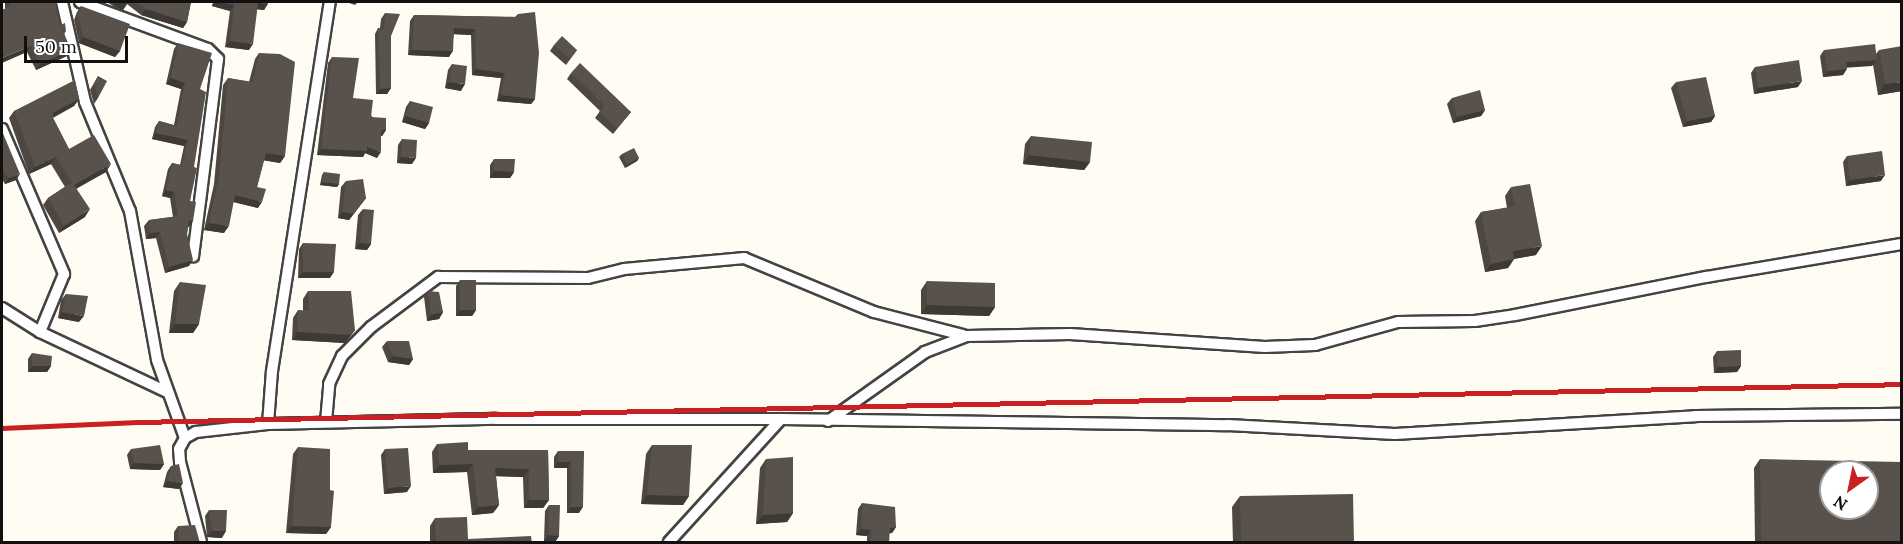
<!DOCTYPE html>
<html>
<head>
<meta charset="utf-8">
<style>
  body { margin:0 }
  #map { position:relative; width:1903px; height:544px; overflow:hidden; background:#fffdf3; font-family:Lora,serif }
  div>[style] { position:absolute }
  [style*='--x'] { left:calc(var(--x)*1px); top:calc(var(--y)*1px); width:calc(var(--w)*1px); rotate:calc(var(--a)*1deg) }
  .roads { filter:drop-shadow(2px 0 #434343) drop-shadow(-2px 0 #434343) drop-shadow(0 2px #434343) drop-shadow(0 -2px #434343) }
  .street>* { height:10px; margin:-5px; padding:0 5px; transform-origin:5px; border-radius:5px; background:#fff }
  .rail>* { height:4.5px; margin:-2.25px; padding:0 2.25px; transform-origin:2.25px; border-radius:2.25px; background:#c82023 }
  .wall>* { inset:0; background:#4d4641 }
  .shaded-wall>* { inset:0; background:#3e3935 }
  .building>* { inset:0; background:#59514c }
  span { translate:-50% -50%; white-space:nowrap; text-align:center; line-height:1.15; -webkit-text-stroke:6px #fff; paint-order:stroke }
  .frame { position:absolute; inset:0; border:3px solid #101010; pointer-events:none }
  .north { position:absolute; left:1819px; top:460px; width:60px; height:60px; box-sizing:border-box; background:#fff; border:2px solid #9f9f9f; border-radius:50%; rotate:213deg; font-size:16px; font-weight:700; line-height:24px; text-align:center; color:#101010 }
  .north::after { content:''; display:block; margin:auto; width:21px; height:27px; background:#c82023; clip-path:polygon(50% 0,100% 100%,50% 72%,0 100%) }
  .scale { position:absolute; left:24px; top:36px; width:104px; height:27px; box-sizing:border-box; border:3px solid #101010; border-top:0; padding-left:8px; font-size:18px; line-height:21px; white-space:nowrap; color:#101010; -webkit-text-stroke:4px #fff; paint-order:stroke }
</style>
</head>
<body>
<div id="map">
  <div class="roads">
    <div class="street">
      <i style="--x:62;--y:2;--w:103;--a:77"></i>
      <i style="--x:85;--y:102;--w:118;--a:67.6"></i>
      <i style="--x:130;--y:211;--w:151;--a:79.7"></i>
      <i style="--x:157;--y:360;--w:83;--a:70.3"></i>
      <i style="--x:80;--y:2;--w:136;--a:20.2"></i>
      <i style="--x:208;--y:49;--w:14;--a:45"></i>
      <i style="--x:218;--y:59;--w:199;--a:97.2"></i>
      <i style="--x:2;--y:129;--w:158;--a:66.8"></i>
      <i style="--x:64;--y:274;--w:63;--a:112.5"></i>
      <i style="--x:2;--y:308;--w:45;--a:32.3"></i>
      <i style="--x:40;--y:332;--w:140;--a:25.3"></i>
      <i style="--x:828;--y:421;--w:119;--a:-35.4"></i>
      <i style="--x:925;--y:352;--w:45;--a:-20.9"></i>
      <i style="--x:967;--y:336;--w:103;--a:-1.1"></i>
      <i style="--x:1070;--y:334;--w:195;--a:3.8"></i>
      <i style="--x:1265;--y:347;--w:50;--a:-2.3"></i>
      <i style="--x:1315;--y:345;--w:86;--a:-15.5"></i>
      <i style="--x:1398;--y:322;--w:77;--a:-0.7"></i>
      <i style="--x:1475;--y:321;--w:40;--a:-8.5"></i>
      <i style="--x:1515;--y:315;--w:195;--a:-11.3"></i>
      <i style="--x:1706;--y:277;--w:199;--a:-9.6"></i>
      <i style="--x:326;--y:422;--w:38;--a:-85"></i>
      <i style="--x:329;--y:384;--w:31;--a:-65"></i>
      <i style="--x:342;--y:356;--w:41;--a:-45"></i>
      <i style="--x:371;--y:327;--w:84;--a:-36.7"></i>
      <i style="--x:438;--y:277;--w:150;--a:0.4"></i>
      <i style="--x:588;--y:278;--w:37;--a:-14"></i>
      <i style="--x:624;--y:269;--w:121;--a:-5.2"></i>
      <i style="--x:744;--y:258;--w:141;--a:22.6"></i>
      <i style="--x:874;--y:312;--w:92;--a:14.5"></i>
      <i style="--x:268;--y:424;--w:53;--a:-85.7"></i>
      <i style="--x:272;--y:371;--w:374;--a:-81.1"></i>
      <i style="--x:201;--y:542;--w:83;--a:-104.7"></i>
      <i style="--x:180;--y:462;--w:13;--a:-94"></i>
      <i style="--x:179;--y:449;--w:13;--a:-61"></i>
      <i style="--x:185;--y:438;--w:13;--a:-29"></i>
      <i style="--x:196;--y:432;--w:72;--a:-6.3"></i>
      <i style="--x:268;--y:424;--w:228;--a:-1.3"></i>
      <i style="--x:496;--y:419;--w:285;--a:0"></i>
      <i style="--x:781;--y:419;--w:447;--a:0.8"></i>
      <i style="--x:1228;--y:425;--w:167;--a:3.1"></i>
      <i style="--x:1395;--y:434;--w:301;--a:-3.4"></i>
      <i style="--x:1695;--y:416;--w:207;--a:-0.6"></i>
      <i style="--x:669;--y:542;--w:166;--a:-47.7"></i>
    </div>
  </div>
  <div class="rail">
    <i style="--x:2;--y:428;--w:136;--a:-2.5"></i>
    <i style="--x:138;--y:422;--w:1764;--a:-1.23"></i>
  </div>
  <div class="wall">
    <i style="clip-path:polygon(5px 2px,55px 2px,60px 25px,66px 31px,64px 34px,71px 50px,67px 56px,36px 70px,5px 8px)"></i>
    <i style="clip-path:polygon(107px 2px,191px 2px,187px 22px,183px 28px,141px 15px,127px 4px,123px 10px,113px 6px)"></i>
    <i style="clip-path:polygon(213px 2px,268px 2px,264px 10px,257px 9px,249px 50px,225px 47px,230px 11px,212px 6px)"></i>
    <i style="clip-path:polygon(346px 2px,358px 2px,355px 5px)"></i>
    <i style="clip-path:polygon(81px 6px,120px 51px,115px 57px,79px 43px,74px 20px,77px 12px)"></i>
    <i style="clip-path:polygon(385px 13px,391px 36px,391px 88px,387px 94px,376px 94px,375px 34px,378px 28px,380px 28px,381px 19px)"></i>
    <i style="clip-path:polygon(518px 14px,535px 99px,531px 104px,497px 101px,501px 78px,472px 75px,471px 35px,454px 34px,449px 57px,408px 55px,410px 21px,414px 15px,515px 17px)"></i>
    <i style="clip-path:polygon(178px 43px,200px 89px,190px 201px,189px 227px,188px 227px,187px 234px,189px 266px,165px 273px,156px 238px,146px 239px,144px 226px,149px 220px,173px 217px,170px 198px,162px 196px,168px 169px,172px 163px,180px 165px,184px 146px,152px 139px,155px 127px,159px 121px,174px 125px,181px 89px,166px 84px,174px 49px)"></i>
    <i style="clip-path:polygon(554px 45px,577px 50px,566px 65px,550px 51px)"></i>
    <i style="clip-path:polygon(1824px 50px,1876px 54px,1879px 50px,1902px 91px,1878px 95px,1873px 65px,1847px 67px,1843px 75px,1823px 77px,1820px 56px)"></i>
    <i style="clip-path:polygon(259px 53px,285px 156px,280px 163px,264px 160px,257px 187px,258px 208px,233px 202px,224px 233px,204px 230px,214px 184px,223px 85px,228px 78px,249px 82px,255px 59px)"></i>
    <i style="clip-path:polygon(332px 57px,353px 98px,386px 130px,382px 136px,381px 136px,377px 158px,365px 153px,363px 157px,317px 155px,328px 63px)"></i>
    <i style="clip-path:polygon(452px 64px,461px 91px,445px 88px,448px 70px)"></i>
    <i style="clip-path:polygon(1755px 67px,1798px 87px,1754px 94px,1751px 73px)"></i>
    <i style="clip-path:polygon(571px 73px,631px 112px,613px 134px,595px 118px,600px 111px,567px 79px)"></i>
    <i style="clip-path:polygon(98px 76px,98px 98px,94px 104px,90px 90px)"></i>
    <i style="clip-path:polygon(1676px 82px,1715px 116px,1711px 122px,1683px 127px,1671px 88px)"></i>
    <i style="clip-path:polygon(1452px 98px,1485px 110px,1481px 116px,1453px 123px,1447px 104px)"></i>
    <i style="clip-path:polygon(79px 99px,74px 106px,53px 118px,69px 149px,106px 172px,76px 188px,85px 217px,59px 233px,43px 205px,48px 198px,65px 187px,51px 164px,29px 174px,9px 118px,14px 111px)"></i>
    <i style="clip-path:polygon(410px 101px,429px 123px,425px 129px,402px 122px,406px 107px)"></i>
    <i style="clip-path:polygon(2px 131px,16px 180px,5px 184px,2px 179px)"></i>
    <i style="clip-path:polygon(1031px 136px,1090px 162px,1084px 170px,1023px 164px,1025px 144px)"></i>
    <i style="clip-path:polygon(402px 139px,412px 164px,397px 163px,398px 145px)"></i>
    <i style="clip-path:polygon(622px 154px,639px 158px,637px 161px,625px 168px,619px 157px)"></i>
    <i style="clip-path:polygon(1847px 156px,1881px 181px,1846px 186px,1843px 162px)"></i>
    <i style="clip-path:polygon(494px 159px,514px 172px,510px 178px,490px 178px,490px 165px)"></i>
    <i style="clip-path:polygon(324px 172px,339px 184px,337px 187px,320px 185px,322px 175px)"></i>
    <i style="clip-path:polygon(346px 181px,366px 198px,349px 220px,338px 218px,341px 187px)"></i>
    <i style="clip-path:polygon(1511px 187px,1536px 255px,1514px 259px,1508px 268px,1485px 272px,1475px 221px,1481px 212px,1507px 208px,1505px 196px)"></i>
    <i style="clip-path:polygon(363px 209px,371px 244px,367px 250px,355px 249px,358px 215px)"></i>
    <i style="clip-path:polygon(303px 243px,330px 278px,298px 278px,299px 249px)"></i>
    <i style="clip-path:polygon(460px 280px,476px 310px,472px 316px,456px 316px,456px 286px)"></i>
    <i style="clip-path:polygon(927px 281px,995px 307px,989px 316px,921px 314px,921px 290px)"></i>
    <i style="clip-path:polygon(180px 282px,199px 324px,193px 333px,169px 333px,174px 291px)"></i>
    <i style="clip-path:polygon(308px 291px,355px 330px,345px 343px,292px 340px,293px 318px,298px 310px,303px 311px,303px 299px)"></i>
    <i style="clip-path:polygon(428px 291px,443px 312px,439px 319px,427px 321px,424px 297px)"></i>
    <i style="clip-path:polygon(66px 294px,79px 322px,58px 318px,61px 300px)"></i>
    <i style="clip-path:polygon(387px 341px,413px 359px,409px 365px,388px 362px,382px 347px)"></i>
    <i style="clip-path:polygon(1717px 351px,1741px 366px,1737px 372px,1714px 373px,1713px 357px)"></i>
    <i style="clip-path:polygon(32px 353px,51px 366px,47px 372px,28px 372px,28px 359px)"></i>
    <i style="clip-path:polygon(437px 444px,468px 450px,548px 450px,549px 500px,543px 508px,524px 508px,523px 477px,496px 476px,499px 505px,493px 513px,472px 515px,467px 472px,433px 473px,432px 452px)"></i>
    <i style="clip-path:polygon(652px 445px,689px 496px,683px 505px,641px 504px,646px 454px)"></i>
    <i style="clip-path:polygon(298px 447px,331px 527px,326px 534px,286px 533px,293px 454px)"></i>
    <i style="clip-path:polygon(131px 449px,164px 464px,160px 470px,130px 469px,127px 455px)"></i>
    <i style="clip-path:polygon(385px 449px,407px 492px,384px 494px,381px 455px)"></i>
    <i style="clip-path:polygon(558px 451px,584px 451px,579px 513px,567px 513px,567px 468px,554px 468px,554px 457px)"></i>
    <i style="clip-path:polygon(766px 459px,793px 513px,787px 522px,756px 524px,760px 468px)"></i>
    <i style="clip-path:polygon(1760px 459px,1902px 543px,1755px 543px,1754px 468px)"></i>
    <i style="clip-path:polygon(171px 466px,179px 489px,163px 487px,167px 472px)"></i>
    <i style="clip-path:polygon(1240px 496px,1354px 543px,1233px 543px,1232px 507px)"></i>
    <i style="clip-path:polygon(862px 503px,896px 527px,892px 533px,889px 533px,889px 543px,867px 543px,867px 536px,856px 535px,858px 509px)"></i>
    <i style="clip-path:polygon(549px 505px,559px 536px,555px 542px,544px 541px,545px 511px)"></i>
    <i style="clip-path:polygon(209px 510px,222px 538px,207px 537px,205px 516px)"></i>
    <i style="clip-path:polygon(435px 518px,468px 539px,532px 543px,430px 543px,430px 526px)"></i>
    <i style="clip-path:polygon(178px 526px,200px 543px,174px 543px,174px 532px)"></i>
  </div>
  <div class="shaded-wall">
    <i style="clip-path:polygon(116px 2px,122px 2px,127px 4px,123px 10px,113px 6px)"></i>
    <i style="clip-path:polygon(215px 2px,220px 2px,234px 5px,230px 11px,212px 6px)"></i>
    <i style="clip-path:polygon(258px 3px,268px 4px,264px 10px,254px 9px)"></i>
    <i style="clip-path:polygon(146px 9px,187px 22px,183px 28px,141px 15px)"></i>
    <i style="clip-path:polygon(454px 28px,475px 29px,471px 35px,450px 34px)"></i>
    <i style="clip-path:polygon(83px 37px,120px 51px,115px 57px,79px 43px)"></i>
    <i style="clip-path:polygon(230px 41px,253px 44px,249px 50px,225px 47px)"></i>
    <i style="clip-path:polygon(31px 46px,27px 52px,2px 63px,2px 58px)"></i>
    <i style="clip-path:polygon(71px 50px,67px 56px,36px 70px,40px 64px)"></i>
    <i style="clip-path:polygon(412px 50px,453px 51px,449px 57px,408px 55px)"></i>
    <i style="clip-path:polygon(1877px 60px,1872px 66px,1842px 68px,1846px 62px)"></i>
    <i style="clip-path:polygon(476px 69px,505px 73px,501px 78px,472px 75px)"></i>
    <i style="clip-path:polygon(1847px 69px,1843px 75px,1823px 77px,1827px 71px)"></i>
    <i style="clip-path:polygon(171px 78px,185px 83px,181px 89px,166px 84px)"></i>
    <i style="clip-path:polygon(1802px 81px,1798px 87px,1754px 94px,1758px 88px)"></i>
    <i style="clip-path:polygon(449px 82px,465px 84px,461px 91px,445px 88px)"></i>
    <i style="clip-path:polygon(1902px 82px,1902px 91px,1878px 95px,1885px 84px)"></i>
    <i style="clip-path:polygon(391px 88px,387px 94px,376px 94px,380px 89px)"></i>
    <i style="clip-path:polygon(501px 95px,535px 99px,531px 104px,497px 101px)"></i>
    <i style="clip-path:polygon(79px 99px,74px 106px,47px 120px,53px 113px)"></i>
    <i style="clip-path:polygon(1485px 110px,1481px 116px,1453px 123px,1457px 117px)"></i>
    <i style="clip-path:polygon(406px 116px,429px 123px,425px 129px,402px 122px)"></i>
    <i style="clip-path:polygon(1715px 116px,1711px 122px,1683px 127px,1687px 121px)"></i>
    <i style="clip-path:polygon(381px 130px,386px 130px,382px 136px,377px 136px)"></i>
    <i style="clip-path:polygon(156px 133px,188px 140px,184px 146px,152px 139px)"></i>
    <i style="clip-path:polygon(367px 147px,381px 152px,377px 158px,365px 153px,363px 157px,317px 155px,321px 149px)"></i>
    <i style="clip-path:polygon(266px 153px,285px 156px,280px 163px,261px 160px)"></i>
    <i style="clip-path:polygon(1029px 155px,1090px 162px,1084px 170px,1023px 164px)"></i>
    <i style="clip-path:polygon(56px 157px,51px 164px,29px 174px,35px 167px)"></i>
    <i style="clip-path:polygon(401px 157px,416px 158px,412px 164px,397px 163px)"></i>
    <i style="clip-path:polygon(639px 158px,637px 161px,625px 168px,627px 165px)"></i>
    <i style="clip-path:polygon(111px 164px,106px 172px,69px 193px,74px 185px)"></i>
    <i style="clip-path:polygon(494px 171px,514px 172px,510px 178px,490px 178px)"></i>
    <i style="clip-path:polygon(20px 174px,16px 180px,5px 184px,9px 178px)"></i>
    <i style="clip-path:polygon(1885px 175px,1881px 181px,1846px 186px,1850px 180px)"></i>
    <i style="clip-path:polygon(322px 182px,339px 184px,337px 187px,320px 185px)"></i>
    <i style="clip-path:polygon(166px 190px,174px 192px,170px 198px,162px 196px)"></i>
    <i style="clip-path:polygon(235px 195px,262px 202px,258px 208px,230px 201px)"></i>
    <i style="clip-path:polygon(366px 198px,349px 220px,338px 218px,342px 212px)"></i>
    <i style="clip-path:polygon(90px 209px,85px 217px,59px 233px,64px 226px)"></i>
    <i style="clip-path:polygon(189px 220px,193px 221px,189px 227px,185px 226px)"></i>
    <i style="clip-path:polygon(209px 223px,229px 226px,224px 233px,204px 230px)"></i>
    <i style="clip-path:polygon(160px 232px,156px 238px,146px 239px,150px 233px)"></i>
    <i style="clip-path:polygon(360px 243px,371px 244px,367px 250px,355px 249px)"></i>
    <i style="clip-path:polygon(1542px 246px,1536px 255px,1507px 260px,1513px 251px)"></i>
    <i style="clip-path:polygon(1514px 259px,1508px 268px,1485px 272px,1491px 264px)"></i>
    <i style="clip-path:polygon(193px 260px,189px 266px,165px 273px,169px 267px)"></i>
    <i style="clip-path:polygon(303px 272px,334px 272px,330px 278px,298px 278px)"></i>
    <i style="clip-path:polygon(927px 305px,995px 307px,989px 316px,921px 314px)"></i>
    <i style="clip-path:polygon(460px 310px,476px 310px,472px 316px,456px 316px)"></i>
    <i style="clip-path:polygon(62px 312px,84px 316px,79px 322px,58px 318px)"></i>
    <i style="clip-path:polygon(443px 312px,439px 319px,427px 321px,431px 315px)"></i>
    <i style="clip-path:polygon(175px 324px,199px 324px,193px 333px,169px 333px)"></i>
    <i style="clip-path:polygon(355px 330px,345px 343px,292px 340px,297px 332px)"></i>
    <i style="clip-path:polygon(393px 356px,413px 359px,409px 365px,388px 362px)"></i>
    <i style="clip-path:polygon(32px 366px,51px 366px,47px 372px,28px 372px)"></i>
    <i style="clip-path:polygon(1741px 366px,1737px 372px,1714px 373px,1718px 367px)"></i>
    <i style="clip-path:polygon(558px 462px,571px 462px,567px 468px,554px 468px)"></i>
    <i style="clip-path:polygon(134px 463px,164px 464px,160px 470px,130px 469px)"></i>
    <i style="clip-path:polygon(473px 464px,467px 472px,433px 473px,439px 465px)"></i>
    <i style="clip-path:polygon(495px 468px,529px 469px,523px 477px,489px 476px)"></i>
    <i style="clip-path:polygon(168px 481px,183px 483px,179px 489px,163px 487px)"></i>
    <i style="clip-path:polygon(411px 486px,407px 492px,384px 494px,388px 488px)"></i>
    <i style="clip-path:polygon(647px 495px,689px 496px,683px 505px,641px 504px)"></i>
    <i style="clip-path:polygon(529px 500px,549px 500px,543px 508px,524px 508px)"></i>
    <i style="clip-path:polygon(499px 505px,493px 513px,472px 515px,478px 507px)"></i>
    <i style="clip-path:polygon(571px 507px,583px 507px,579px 513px,567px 513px)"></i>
    <i style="clip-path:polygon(793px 513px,787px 522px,756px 524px,763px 515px)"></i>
    <i style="clip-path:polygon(292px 526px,331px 527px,326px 534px,286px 533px)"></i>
    <i style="clip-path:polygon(896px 527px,892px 533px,886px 534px,890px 528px)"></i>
    <i style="clip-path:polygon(861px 529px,871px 530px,867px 536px,856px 535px)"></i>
    <i style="clip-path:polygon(212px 531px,226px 531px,222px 538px,207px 537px)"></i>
    <i style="clip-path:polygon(548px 535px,559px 536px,555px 542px,544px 541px)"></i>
  </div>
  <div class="building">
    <i style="clip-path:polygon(10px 2px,55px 2px,60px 25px,65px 23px,66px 31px,62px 29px,71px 50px,40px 64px,31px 46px,2px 58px,2px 10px,10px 6px)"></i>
    <i style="clip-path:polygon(136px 2px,191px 2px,187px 22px,146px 9px)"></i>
    <i style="clip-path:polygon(220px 2px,268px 2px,268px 4px,258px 3px,253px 44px,230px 41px,234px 5px)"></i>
    <i style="clip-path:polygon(81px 6px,130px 24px,120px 51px,83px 37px,78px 14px)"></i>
    <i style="clip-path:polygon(535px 12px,539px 53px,535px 99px,501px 95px,505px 73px,476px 69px,475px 29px,454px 28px,453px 51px,412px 50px,414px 15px,518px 17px,518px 14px)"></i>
    <i style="clip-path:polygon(385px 13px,400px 14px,391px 36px,391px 88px,380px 89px,378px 28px,384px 29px)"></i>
    <i style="clip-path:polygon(562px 36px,577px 50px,570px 59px,554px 45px)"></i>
    <i style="clip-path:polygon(178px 43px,212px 53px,200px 89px,206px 92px,194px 167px,197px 168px,190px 201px,196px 202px,193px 221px,189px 220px,187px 234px,193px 260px,169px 267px,160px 232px,150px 233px,149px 220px,178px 216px,174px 192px,166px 190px,172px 163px,182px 165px,188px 140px,156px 133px,159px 121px,177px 126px,185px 83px,171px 78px)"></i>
    <i style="clip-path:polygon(1875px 44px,1877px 60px,1846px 62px,1847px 69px,1827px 71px,1824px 50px)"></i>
    <i style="clip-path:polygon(1902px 46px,1902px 82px,1885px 84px,1879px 50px)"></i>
    <i style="clip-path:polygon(259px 53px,280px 54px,295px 62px,285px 156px,266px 153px,257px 187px,266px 189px,262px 202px,235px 195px,229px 226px,209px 223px,219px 177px,228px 78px,253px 82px)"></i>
    <i style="clip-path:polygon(332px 57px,359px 58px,353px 98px,373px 100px,371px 117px,386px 118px,386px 130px,381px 130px,381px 152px,367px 147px,367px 151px,321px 149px)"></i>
    <i style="clip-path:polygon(1799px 60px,1802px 81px,1758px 88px,1755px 67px)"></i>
    <i style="clip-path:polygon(580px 63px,631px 112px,617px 128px,599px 112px,605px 106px,571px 73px)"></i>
    <i style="clip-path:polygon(452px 64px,467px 66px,465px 84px,449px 82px)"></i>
    <i style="clip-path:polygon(98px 76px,107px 81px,98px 98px,94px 84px)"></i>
    <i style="clip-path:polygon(1706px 77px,1715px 116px,1687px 121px,1676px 82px)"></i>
    <i style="clip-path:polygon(75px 80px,79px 99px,53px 113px,53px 118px,69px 149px,94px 135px,111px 164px,74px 185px,90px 209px,64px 226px,48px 198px,72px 182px,56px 157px,35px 167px,14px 111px)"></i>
    <i style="clip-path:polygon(1480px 90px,1485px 110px,1457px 117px,1452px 98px)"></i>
    <i style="clip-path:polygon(410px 101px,433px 107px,429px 123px,406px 116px)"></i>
    <i style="clip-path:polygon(2px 131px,20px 174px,9px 178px,2px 168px)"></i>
    <i style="clip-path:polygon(1031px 136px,1092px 142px,1090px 162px,1029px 155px)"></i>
    <i style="clip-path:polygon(402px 139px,417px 140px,416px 158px,401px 157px)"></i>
    <i style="clip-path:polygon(634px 148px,639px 158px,627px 165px,622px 154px)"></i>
    <i style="clip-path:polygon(1882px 151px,1885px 175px,1850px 180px,1847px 156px)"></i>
    <i style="clip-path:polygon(494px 159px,515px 159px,514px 172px,494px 171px)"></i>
    <i style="clip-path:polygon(324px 172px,340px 174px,339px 184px,322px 182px)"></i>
    <i style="clip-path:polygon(363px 179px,366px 198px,353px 214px,342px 212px,346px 181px)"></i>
    <i style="clip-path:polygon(1530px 184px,1542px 246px,1513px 251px,1514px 259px,1491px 264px,1481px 212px,1515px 206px,1511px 187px)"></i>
    <i style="clip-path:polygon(363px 209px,374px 210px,371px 244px,360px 243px)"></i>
    <i style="clip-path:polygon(303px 243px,336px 244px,334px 272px,303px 272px)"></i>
    <i style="clip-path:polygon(460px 280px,476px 280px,476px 310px,460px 310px)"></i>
    <i style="clip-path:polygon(927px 281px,995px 283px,995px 307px,927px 305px)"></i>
    <i style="clip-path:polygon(180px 282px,206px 285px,199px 324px,175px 324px)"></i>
    <i style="clip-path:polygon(308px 291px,351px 291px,355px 330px,350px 335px,297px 332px,298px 310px,309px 311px)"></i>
    <i style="clip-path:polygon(428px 291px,439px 292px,443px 312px,431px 315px)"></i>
    <i style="clip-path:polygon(66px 294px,88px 296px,84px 316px,62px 312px)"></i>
    <i style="clip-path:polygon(387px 341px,409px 341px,413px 359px,393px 356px)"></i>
    <i style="clip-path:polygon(1741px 350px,1741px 366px,1718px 367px,1717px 351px)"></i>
    <i style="clip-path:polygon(32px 353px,52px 356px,51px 366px,32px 366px)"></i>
    <i style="clip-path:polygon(468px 442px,468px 450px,548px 450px,549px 500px,529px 500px,529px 469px,495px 468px,499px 505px,478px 507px,473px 464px,439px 465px,437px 444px)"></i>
    <i style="clip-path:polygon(160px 445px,164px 464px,134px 463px,131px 449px)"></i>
    <i style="clip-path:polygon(652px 445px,692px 445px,689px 496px,647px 495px)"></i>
    <i style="clip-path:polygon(298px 447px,330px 449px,330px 490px,334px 491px,331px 527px,292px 526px)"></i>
    <i style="clip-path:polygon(408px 448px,411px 486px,388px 488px,385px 449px)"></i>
    <i style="clip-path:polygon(558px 451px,584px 451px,583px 507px,571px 507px,571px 462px,558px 462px)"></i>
    <i style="clip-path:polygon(793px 457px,793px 513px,763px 515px,766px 459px)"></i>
    <i style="clip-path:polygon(evenodd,1760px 459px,1902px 462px,1902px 543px,1761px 543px,1760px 459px,1831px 472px,1867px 472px,1867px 508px,1831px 508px,1831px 472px)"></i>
    <i style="clip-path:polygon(179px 464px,183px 483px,168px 481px,171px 466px)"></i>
    <i style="clip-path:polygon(1353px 494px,1354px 543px,1241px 543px,1240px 496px)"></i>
    <i style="clip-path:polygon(862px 503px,895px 507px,896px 527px,890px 528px,889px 543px,871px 543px,871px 530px,861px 529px)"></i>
    <i style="clip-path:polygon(549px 505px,560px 505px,559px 536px,548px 535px)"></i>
    <i style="clip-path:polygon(209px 510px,227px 510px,226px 531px,212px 531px)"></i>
    <i style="clip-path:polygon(467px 517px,468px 539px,531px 536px,532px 543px,436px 543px,435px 518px)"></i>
    <i style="clip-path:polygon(195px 525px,200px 543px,179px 543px,178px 526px)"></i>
  </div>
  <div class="frame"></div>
  <div class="north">N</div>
  <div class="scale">50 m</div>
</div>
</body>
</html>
